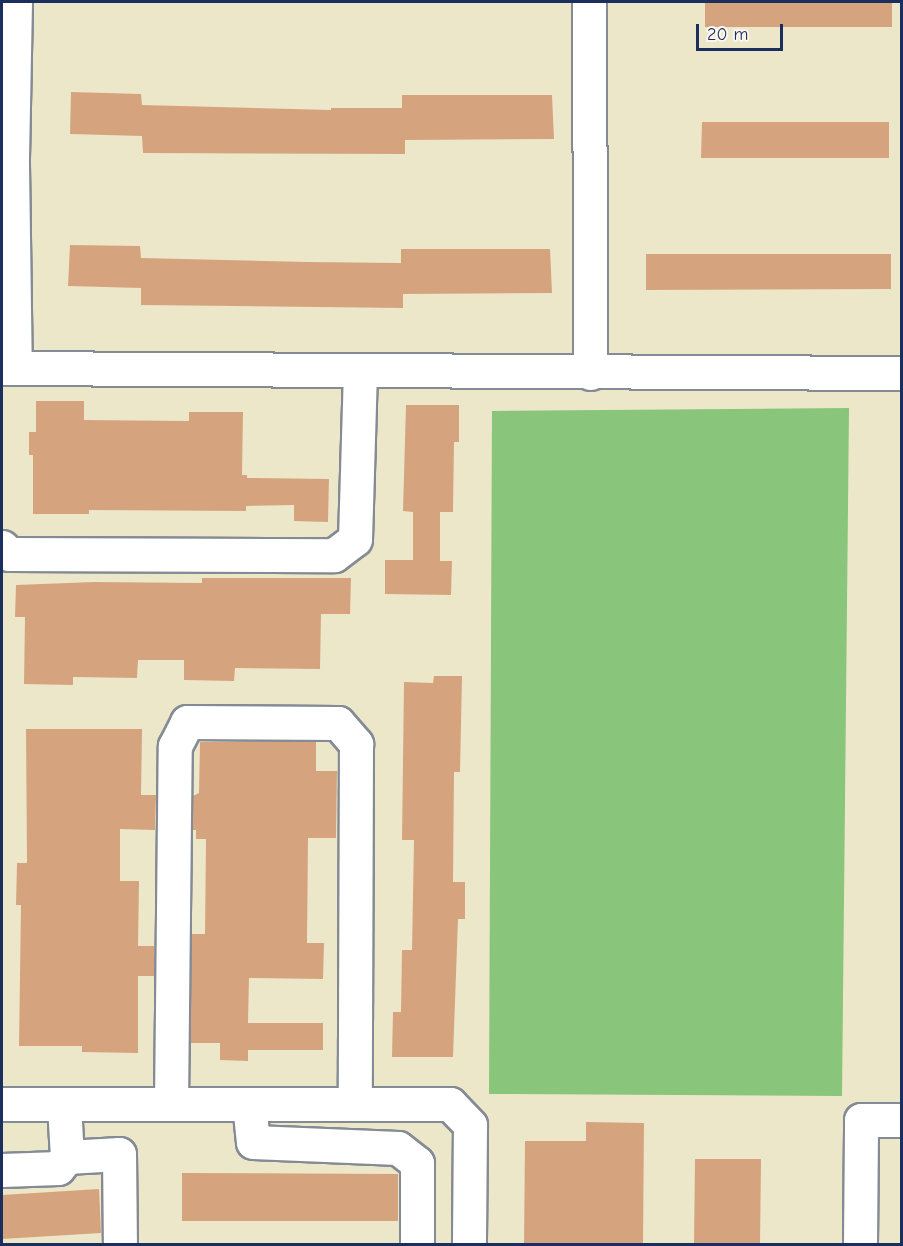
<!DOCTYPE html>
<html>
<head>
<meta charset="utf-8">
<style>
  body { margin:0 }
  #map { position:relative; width:903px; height:1246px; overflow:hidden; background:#ede7ca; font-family:"Comic Neue",sans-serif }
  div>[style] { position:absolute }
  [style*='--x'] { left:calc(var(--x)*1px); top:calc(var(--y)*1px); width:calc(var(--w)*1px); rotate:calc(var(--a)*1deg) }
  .green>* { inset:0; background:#89c57b }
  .building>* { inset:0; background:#d5a47e }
  .roads { filter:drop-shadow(2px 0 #848b94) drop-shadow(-2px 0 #848b94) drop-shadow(0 2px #848b94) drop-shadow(0 -2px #848b94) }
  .minor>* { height:33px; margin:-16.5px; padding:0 16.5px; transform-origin:16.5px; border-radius:16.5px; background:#fff }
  span { translate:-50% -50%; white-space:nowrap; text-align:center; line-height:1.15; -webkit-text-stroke:4.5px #fbf7ec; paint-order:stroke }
  .frame { position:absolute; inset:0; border:3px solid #1b2f5e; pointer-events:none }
  .scale { position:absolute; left:696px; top:24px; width:87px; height:27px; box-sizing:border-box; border:3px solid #1b2f5e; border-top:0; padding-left:8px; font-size:18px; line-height:21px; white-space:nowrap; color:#1b2f5e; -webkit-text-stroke:4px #fbf7ec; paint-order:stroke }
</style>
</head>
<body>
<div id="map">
  <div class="green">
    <i style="clip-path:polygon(849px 408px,842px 1096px,489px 1094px,492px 411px)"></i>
  </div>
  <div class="building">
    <i style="clip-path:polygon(705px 2px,892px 2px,892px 27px,705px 27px)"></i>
    <i style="clip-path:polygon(71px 92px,141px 94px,142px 105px,331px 110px,331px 108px,402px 108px,402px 95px,552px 95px,554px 139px,405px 140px,405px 154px,143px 153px,142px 136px,70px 134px)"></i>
    <i style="clip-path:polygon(702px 122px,889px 122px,889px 158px,701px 158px)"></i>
    <i style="clip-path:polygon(70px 245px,140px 246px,141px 258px,308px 262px,401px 263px,401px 249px,550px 249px,552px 293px,403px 294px,403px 308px,141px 305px,141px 288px,68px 286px)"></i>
    <i style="clip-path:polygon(646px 254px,891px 254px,891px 289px,646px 290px)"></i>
    <i style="clip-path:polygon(36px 401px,84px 401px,84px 420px,189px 421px,189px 412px,243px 412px,242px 475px,247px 475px,247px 478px,329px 479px,328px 522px,294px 521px,294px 505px,246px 506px,246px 511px,89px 510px,89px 514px,33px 514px,33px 455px,29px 455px,29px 432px,36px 432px)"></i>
    <i style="clip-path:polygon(406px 405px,459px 405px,459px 442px,454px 442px,453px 512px,440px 512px,440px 561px,452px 561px,451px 595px,385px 594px,385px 560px,413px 560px,413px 512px,403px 511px)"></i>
    <i style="clip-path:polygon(202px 578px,351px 578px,350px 614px,321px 614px,320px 669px,235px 668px,234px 681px,184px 680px,184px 660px,138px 660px,137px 678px,73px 677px,73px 685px,24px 684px,25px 617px,15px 617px,16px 585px,94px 582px,202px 583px)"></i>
    <i style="clip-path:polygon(434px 676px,462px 676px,460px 772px,454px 772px,453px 882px,465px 882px,465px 919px,458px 919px,453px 1057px,392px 1057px,393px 1012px,401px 1012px,402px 950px,412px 950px,414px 840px,402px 840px,404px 682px,433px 683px)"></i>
    <i style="clip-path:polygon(26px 729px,142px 729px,141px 795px,156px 795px,155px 830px,120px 829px,120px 881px,139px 881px,138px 946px,154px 946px,154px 976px,138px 976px,138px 1053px,82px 1052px,82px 1046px,19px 1046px,21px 905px,16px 905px,17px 863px,27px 863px)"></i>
    <i style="clip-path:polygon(200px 742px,316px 742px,316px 771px,337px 771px,336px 838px,308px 838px,307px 943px,324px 943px,323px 979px,249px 978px,248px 1023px,323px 1023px,323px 1050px,248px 1050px,248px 1061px,220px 1060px,220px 1043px,190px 1043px,192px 934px,205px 934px,206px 839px,196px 839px,196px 830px,193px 830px,193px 796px,199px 793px)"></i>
    <i style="clip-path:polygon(586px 1122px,644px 1123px,643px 1245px,524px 1245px,525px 1141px,586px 1141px)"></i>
    <i style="clip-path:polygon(695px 1159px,761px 1159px,760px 1245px,694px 1245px)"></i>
    <i style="clip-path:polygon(182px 1173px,398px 1174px,398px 1221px,182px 1221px)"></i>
    <i style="clip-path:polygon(99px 1189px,101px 1233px,2px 1239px,2px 1195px)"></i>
  </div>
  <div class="roads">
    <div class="minor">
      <i style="--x:15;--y:2;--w:163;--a:91.1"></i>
      <i style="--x:12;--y:165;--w:203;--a:89.2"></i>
      <i style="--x:589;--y:2;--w:371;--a:89.8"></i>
      <i style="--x:2;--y:368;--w:900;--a:0.32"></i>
      <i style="--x:2;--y:547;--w:10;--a:45"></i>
      <i style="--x:9;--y:554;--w:325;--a:0.2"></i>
      <i style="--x:334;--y:555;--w:26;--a:-37"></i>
      <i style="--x:355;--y:539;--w:168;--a:-88.3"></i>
      <i style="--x:2;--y:1104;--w:448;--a:0"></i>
      <i style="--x:450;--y:1104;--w:29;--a:46"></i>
      <i style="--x:470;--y:1125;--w:119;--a:90.5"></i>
      <i style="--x:171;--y:1104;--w:358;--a:-89.4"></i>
      <i style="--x:175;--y:746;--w:27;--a:-63"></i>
      <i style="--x:187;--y:722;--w:151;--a:0.4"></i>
      <i style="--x:338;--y:723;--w:28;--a:49"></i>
      <i style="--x:356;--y:744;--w:360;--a:90.2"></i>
      <i style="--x:249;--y:1104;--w:38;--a:84"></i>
      <i style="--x:253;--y:1142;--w:145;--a:2.4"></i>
      <i style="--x:398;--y:1148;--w:24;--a:38"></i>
      <i style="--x:417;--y:1163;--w:81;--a:90"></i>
      <i style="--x:64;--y:1105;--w:52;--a:86.7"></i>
      <i style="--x:67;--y:1157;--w:52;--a:-3.3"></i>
      <i style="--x:119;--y:1154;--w:90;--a:89.4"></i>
      <i style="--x:2;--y:1170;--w:56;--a:-2"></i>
      <i style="--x:58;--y:1168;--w:14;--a:-51"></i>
      <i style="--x:860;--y:1244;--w:124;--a:-89.5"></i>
      <i style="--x:861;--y:1120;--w:41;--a:0"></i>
    </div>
  </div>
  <div class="frame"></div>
  <div class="scale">20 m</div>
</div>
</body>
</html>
